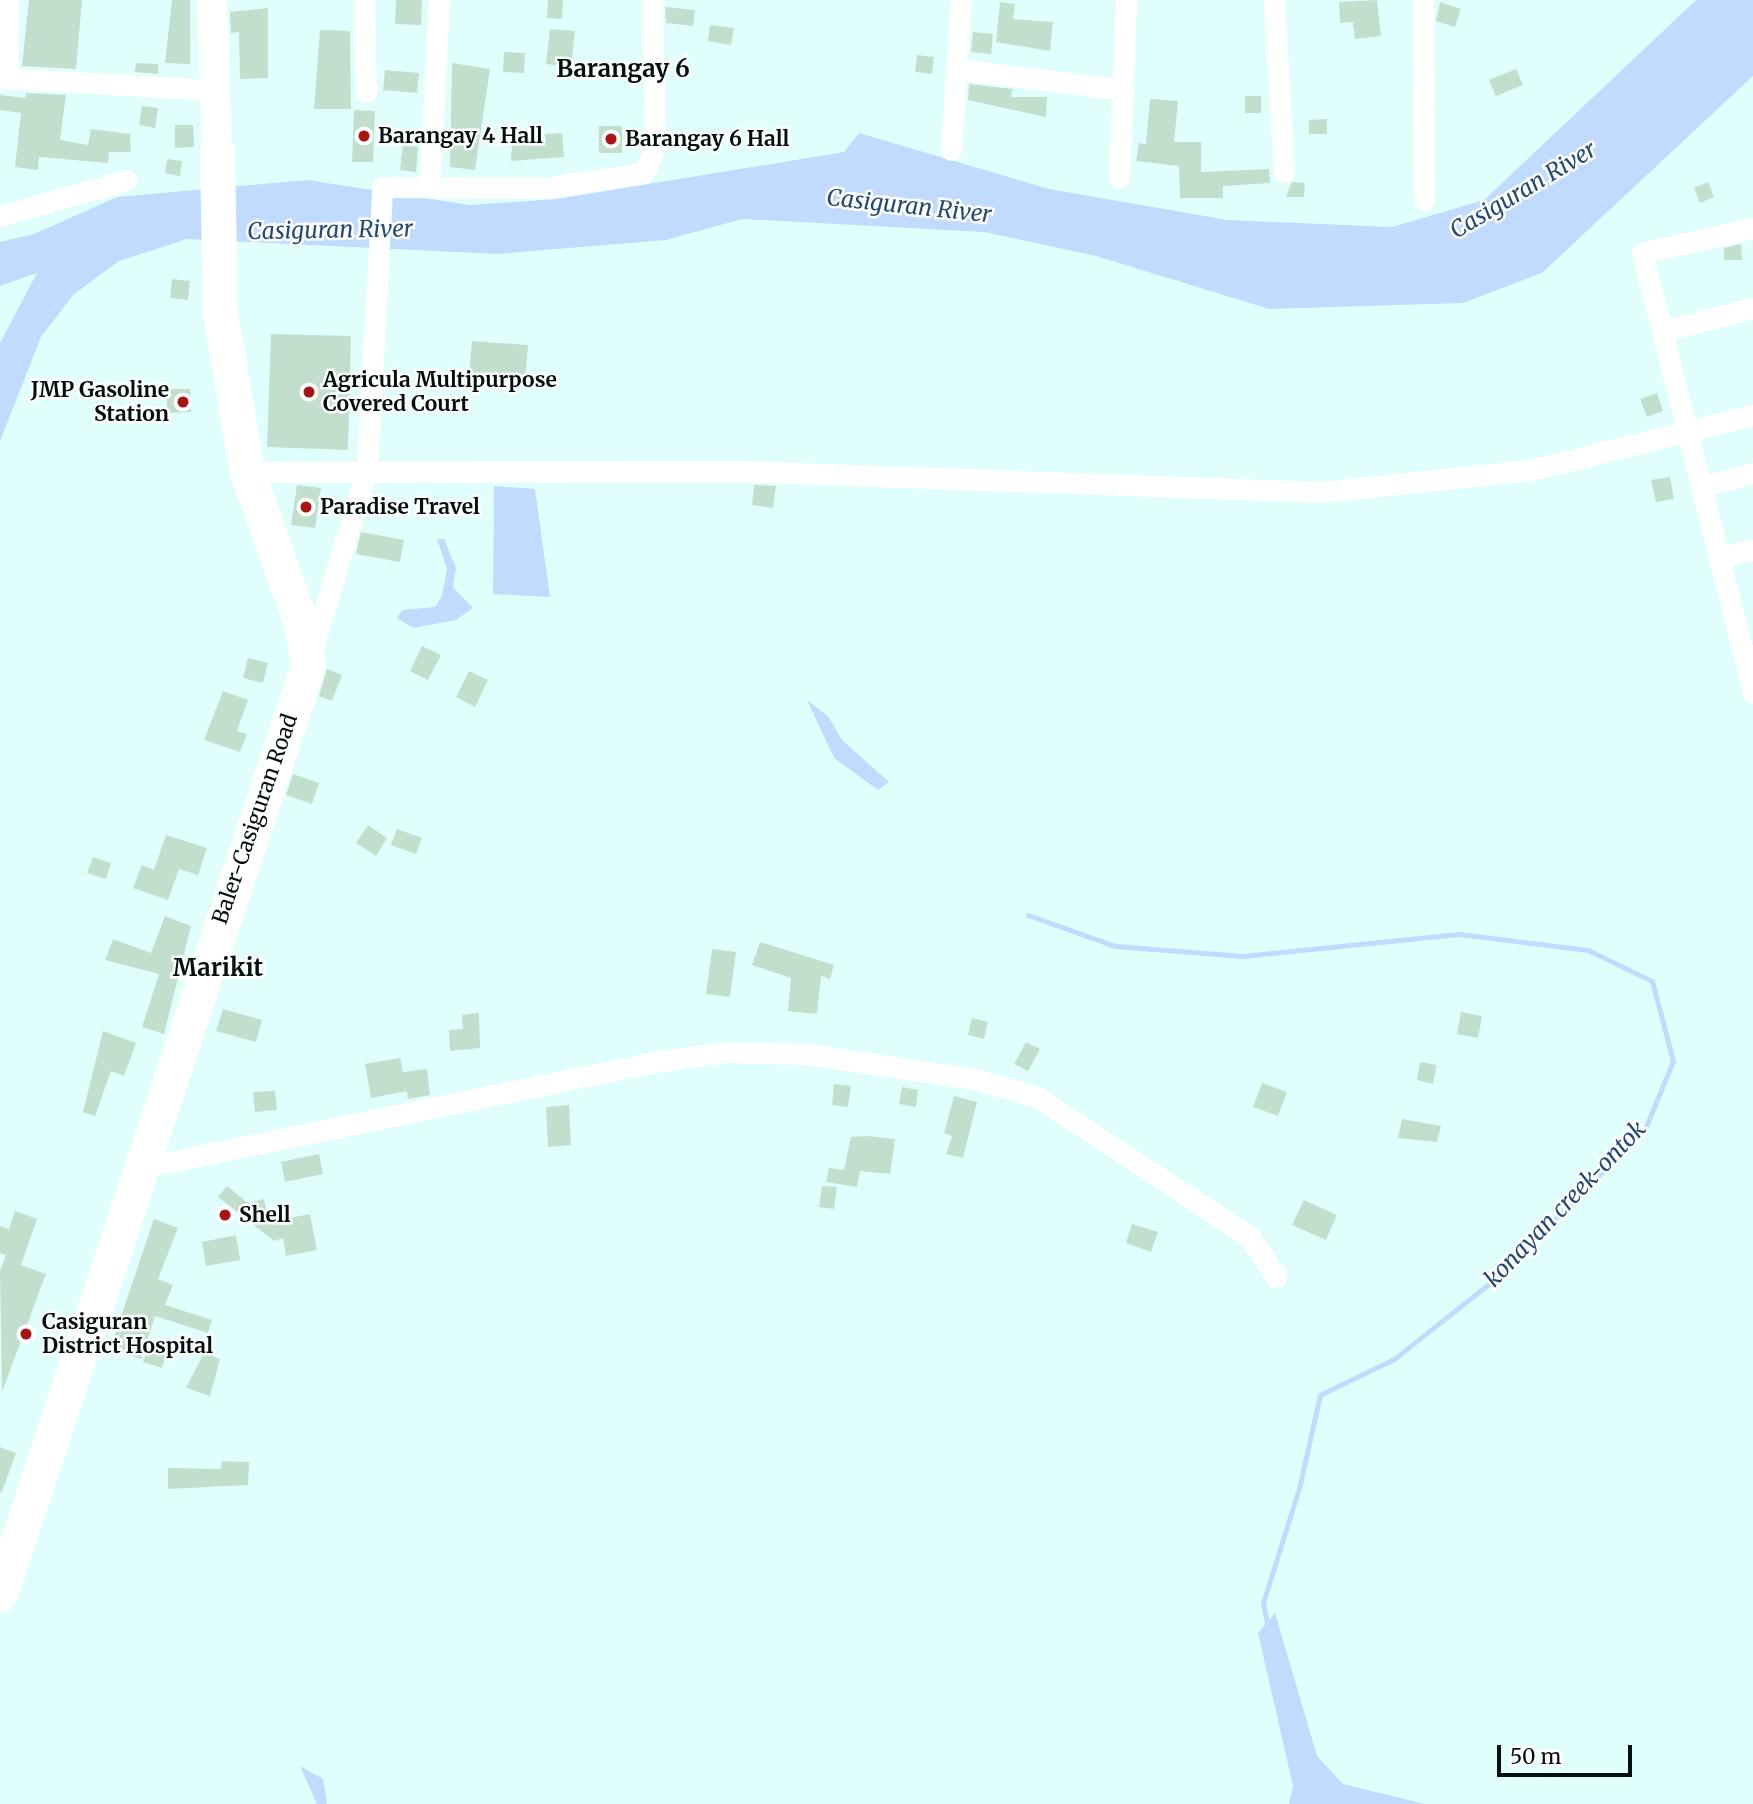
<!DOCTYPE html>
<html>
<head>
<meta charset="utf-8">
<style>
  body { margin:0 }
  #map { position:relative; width:1753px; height:1804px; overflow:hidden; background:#e0fffc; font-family:Merriweather,serif }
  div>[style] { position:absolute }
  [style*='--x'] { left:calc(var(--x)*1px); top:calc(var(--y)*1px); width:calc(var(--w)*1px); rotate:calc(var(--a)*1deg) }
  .water>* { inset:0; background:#c0dbfe }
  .stream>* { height:5px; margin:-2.5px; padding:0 2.5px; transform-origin:2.5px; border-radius:2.5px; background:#c0dbfe }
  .building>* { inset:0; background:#c1dfcc }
  .minor>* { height:21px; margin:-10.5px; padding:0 10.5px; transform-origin:10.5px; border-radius:10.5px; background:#fff }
  .secondary>* { height:30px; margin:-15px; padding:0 15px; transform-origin:15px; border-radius:15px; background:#fff }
  .primary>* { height:35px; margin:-17.5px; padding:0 17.5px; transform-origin:17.5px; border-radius:17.5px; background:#fff }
  .dots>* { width:19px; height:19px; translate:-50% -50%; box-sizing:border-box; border:4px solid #fff; border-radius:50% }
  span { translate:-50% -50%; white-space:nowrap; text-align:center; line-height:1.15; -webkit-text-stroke:5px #fff; paint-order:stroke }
  .poi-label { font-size:21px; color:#03100f; font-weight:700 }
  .left { translate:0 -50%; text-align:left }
  .right { translate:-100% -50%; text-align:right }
  .street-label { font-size:21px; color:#03100f }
  .water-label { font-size:23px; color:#244975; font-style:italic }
  .quarter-label { font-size:24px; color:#03100f; font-weight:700 }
  .scale { position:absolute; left:1497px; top:1745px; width:135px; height:32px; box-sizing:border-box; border:4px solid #03100f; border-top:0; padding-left:9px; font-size:21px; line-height:24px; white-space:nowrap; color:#03100f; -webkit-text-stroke:5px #fff; paint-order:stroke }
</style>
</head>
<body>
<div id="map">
  <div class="water">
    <i style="clip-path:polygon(1696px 0,1753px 0,1753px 76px,1542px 273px,1463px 303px,1269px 309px,1096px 256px,984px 232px,742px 219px,666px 240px,497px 254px,187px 239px,119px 261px,73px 295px,41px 337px,0 441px,0 343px,37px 273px,0 286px,0 242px,34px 234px,117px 197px,307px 180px,470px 205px,557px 199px,844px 152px,859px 133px,1049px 189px,1228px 220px,1392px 227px,1484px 200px)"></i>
    <i style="clip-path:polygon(494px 486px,535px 489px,550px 597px,493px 594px)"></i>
    <i style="clip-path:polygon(437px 539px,444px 539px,456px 568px,453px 587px,473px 608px,456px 620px,413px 628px,397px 618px,402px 610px,435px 607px,442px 596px,447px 569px)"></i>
    <i style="clip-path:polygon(807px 700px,828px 716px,842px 740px,889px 782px,878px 790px,834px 758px)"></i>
    <i style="clip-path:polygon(1275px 1613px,1317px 1756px,1343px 1784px,1425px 1804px,1289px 1804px,1293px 1786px,1258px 1633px)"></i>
    <i style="clip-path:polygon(300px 1766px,323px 1779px,327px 1804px,317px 1804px)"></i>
  </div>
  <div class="stream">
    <i style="--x:1028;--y:915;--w:92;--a:19.6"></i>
    <i style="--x:1115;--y:946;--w:128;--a:4.5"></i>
    <i style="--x:1243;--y:956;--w:217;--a:-5.8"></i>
    <i style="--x:1459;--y:934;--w:130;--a:7.1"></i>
    <i style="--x:1588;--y:950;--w:71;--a:25.8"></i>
    <i style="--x:1652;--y:981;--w:83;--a:75.3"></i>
    <i style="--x:1673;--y:1061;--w:74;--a:112.4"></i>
    <i style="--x:1645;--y:1129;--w:212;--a:135"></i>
    <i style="--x:1495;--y:1279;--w:129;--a:141.6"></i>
    <i style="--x:1394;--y:1359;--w:82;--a:154.1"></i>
    <i style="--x:1320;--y:1395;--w:95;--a:102.7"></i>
    <i style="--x:1299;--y:1488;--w:121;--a:107.4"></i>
    <i style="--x:1263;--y:1603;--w:25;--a:79"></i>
  </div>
  <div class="building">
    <i style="clip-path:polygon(29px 0,82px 0,76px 69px,22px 66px)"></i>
    <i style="clip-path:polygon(172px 0,190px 0,190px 64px,165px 63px)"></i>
    <i style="clip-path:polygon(396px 0,422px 0,421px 25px,395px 24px)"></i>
    <i style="clip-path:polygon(548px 0,563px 0,562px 19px,547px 18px)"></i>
    <i style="clip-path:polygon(1377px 0,1381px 36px,1355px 39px,1353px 22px,1340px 23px,1339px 2px)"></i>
    <i style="clip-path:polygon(1000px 2px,1015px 4px,1013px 19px,1053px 22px,1050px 51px,996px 42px)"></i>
    <i style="clip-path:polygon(1440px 2px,1461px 9px,1455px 27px,1436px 21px)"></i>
    <i style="clip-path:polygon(665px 7px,695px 10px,693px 26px,666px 23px)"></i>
    <i style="clip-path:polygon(268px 8px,268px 78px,240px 79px,239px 32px,231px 33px,230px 12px)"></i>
    <i style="clip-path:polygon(710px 25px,734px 28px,731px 45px,708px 41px)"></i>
    <i style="clip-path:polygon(550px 29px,575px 31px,571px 67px,546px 64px)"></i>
    <i style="clip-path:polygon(320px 30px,350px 31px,351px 109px,314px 109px)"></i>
    <i style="clip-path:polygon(973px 32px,993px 34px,991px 54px,971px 52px)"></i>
    <i style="clip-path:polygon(504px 52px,525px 53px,524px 73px,503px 72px)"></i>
    <i style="clip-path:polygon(917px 55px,934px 57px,932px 74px,915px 72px)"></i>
    <i style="clip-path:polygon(136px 63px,158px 64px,158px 74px,135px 72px)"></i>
    <i style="clip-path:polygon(452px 63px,490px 69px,475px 170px,450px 167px)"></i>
    <i style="clip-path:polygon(1516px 69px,1523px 85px,1496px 96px,1489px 80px)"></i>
    <i style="clip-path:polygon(385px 70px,419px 73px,417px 93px,383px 90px)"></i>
    <i style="clip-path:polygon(969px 84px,1013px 89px,1011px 97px,1047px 97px,1046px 117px,968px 100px)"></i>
    <i style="clip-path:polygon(26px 93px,66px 95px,60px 140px,88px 145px,91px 129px,130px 134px,131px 152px,109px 152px,108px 163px,39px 157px,38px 170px,15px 167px,21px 113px,0 110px,0 95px,25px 98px)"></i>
    <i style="clip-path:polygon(1245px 96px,1261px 96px,1261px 113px,1245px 113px)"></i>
    <i style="clip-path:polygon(1150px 99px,1178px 101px,1174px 142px,1201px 142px,1201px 172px,1269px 169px,1270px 183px,1223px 186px,1223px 198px,1180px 198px,1179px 166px,1136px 161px,1139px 143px,1146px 144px)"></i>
    <i style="clip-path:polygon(142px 106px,158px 108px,155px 128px,139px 125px)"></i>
    <i style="clip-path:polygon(354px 110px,375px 111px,373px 162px,352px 162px)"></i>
    <i style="clip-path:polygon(1327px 119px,1327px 134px,1309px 134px,1309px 120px)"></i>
    <i style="clip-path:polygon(175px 125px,193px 125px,194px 147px,175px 148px)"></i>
    <i style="clip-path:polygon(599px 126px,622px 126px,622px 153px,599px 153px)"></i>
    <i style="clip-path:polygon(562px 133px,564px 157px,511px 161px,512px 142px,546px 142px,545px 134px)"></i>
    <i style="clip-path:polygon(403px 145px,418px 147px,416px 172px,400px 170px)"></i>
    <i style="clip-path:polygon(167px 159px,182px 161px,180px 176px,165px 173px)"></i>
    <i style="clip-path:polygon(1292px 182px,1305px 183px,1304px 197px,1286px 197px)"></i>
    <i style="clip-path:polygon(1708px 182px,1714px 197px,1700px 203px,1694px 188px)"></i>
    <i style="clip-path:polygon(1741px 244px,1742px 260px,1724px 260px,1724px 248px)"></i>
    <i style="clip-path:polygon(172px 279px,190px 281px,188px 300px,170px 298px)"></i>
    <i style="clip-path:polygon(271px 334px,351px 336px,348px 450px,267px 447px)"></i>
    <i style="clip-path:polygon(472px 341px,528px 345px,525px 379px,469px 375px)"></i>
    <i style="clip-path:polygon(167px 389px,190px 389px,191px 412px,167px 413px)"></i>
    <i style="clip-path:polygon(1657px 393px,1663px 411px,1647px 417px,1640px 399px)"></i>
    <i style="clip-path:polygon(1670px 477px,1674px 499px,1656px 502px,1651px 480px)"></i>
    <i style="clip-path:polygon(297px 485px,321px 488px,315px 528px,291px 525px)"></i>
    <i style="clip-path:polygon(754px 485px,776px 486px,773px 508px,752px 505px)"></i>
    <i style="clip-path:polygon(361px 532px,404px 540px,400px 562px,356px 554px)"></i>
    <i style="clip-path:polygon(422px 646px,441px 655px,428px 680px,410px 671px)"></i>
    <i style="clip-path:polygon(248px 658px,268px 663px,263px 683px,243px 678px)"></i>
    <i style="clip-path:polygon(327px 669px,342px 675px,332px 701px,319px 696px)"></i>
    <i style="clip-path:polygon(469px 671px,488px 680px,475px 707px,456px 697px)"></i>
    <i style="clip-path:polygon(223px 691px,248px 700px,237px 731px,247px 734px,240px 752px,204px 740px)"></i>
    <i style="clip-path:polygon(293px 774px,319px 783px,312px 804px,286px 795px)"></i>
    <i style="clip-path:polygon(368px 825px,387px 838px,376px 856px,356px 843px)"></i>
    <i style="clip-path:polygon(397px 829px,422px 838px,416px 854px,391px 845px)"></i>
    <i style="clip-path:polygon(166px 835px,207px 848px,198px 875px,179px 869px,168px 900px,133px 888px,142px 865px,154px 870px)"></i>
    <i style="clip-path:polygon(93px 857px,111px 863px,106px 879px,87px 873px)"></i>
    <i style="clip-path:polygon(165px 916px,191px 926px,164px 1034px,142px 1027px,159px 974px,105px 960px,113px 939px,151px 953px)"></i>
    <i style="clip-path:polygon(760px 942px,834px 965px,830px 979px,821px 976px,817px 1014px,788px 1011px,791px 978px,752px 965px)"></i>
    <i style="clip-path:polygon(712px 949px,736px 952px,730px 997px,706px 994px)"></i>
    <i style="clip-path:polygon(223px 1009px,262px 1020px,256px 1042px,216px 1031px)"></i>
    <i style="clip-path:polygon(1461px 1012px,1482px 1016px,1478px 1038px,1457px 1034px)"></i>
    <i style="clip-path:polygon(479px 1013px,480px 1048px,450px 1051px,449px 1030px,463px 1029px,462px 1015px)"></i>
    <i style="clip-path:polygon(972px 1018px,988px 1022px,984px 1039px,968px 1035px)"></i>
    <i style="clip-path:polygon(103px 1031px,136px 1043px,124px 1076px,111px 1071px,95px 1116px,83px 1112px)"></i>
    <i style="clip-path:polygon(1026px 1042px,1040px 1049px,1028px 1071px,1014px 1064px)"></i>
    <i style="clip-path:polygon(400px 1058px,403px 1072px,427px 1069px,430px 1095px,408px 1099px,407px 1091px,371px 1098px,365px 1064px)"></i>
    <i style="clip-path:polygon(1420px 1062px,1437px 1065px,1433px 1084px,1417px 1080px)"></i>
    <i style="clip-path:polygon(1262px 1083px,1287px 1092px,1278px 1116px,1253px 1107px)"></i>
    <i style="clip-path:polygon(834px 1084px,851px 1086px,848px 1107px,832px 1105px)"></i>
    <i style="clip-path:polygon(902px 1087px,918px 1090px,916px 1107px,899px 1104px)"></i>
    <i style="clip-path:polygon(275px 1091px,277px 1110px,255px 1112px,253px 1092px)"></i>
    <i style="clip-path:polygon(954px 1096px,977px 1102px,963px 1158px,946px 1154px,952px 1136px,944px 1133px)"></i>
    <i style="clip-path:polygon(569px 1105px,571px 1145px,548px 1147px,546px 1107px)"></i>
    <i style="clip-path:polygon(1402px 1119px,1441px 1126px,1437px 1142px,1398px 1138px)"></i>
    <i style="clip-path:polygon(867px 1136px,895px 1139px,890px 1174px,860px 1171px,857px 1187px,826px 1182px,829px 1168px,844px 1170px,851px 1137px)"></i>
    <i style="clip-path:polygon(319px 1154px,323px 1174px,285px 1182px,281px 1162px)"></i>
    <i style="clip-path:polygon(227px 1186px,248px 1203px,264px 1199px,269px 1222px,310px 1214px,317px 1250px,286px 1256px,283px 1238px,274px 1241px,218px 1197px)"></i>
    <i style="clip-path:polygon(822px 1186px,837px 1187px,834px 1209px,819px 1207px)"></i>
    <i style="clip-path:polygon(1304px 1200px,1337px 1215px,1326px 1240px,1292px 1225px)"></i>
    <i style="clip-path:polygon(15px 1211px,37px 1219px,21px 1265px,46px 1274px,2px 1392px,0 1271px,6px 1255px,0 1253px,0 1226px,9px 1229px)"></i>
    <i style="clip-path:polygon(154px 1219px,178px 1228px,158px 1279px,173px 1285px,165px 1305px,212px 1320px,208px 1333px,155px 1316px,141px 1359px,110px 1349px)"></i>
    <i style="clip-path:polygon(1132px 1224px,1158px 1232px,1151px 1252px,1126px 1243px)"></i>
    <i style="clip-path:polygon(236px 1235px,240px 1260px,206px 1266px,202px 1242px)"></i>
    <i style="clip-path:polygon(148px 1347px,167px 1353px,162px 1368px,143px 1362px)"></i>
    <i style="clip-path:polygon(204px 1353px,220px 1359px,210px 1396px,186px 1388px)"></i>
    <i style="clip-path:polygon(0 1447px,16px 1453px,2px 1492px,0 1492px)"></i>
    <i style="clip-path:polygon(222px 1461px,249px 1462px,248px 1485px,168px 1489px,168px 1468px,221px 1469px)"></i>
  </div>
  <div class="minor">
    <i style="--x:364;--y:0;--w:92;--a:88.8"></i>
    <i style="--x:1274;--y:0;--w:172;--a:86.7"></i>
    <i style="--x:1423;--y:0;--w:200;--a:89.7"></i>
    <i style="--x:956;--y:69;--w:169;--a:7.1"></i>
    <i style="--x:0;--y:78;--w:217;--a:3.2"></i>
    <i style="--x:7;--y:79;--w:79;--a:-89.3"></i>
    <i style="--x:951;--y:150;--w:150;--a:-86.2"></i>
    <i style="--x:1119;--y:177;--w:177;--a:-87.7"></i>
    <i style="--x:429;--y:187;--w:187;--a:-86.9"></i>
    <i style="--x:0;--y:216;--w:131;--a:-15.9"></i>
    <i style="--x:1753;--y:228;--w:114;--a:167.3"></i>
    <i style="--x:1642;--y:253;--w:454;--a:75.8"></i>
    <i style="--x:1663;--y:331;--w:93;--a:-14.3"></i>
    <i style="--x:247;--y:472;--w:490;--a:-0.1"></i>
    <i style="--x:737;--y:471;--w:586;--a:2.05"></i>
    <i style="--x:1323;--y:492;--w:208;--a:-6.1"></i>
    <i style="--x:1530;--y:470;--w:230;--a:-13.9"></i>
    <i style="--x:1704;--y:486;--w:51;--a:-14.9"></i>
    <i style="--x:1722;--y:556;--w:32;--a:-11"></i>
    <i style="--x:311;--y:654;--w:194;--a:-73.2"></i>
    <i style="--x:367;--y:468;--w:281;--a:-86.9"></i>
    <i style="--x:382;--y:187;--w:164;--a:0.3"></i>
    <i style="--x:546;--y:188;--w:99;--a:-8.7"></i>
    <i style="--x:644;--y:173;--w:28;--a:-67"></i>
    <i style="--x:655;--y:147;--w:147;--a:-91.2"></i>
    <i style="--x:136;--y:1169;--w:529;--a:-11.67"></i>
    <i style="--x:654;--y:1062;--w:75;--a:-7.7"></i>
    <i style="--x:728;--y:1052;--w:79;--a:1.5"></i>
    <i style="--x:807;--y:1054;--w:170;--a:8.5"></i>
    <i style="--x:975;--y:1079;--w:65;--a:16.2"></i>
    <i style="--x:1037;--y:1097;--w:255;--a:33.3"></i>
    <i style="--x:1250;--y:1237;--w:48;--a:57"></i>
  </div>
  <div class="secondary">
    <i style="--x:212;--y:0;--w:150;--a:88.1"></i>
  </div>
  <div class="primary">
    <i style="--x:0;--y:1594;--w:979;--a:-71.66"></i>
    <i style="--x:308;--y:665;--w:39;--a:-99"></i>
    <i style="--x:302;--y:626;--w:164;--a:-109.7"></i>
    <i style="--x:247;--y:472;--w:161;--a:-99.6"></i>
    <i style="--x:220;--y:313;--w:163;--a:-91.1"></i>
  </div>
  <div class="dots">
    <i style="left:364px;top:136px;background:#a81414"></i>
    <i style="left:611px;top:139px;background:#a81414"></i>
    <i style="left:309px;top:392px;background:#a81414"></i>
    <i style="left:183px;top:402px;background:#a81414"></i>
    <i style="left:306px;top:507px;background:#a81414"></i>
    <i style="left:225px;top:1215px;background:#a81414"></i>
    <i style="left:26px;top:1334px;background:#a81414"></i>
  </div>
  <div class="poi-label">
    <span class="left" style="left:378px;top:136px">Barangay 4 Hall</span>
    <span class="left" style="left:625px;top:139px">Barangay 6 Hall</span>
    <span class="left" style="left:323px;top:392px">Agricula Multipurpose<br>Covered Court</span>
    <span class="right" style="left:169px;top:402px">JMP Gasoline<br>Station</span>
    <span class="left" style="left:320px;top:507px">Paradise Travel</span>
    <span class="left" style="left:239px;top:1215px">Shell</span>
    <span class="left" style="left:42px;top:1334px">Casiguran<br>District Hospital</span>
  </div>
  <div class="street-label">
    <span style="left:255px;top:819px;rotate:-71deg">Baler-Casiguran Road</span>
  </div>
  <div class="water-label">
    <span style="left:1523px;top:190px;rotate:-31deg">Casiguran River</span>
    <span style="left:909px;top:206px;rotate:6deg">Casiguran River</span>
    <span style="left:330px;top:230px;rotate:-1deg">Casiguran River</span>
    <span style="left:1565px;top:1204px;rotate:-46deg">konayan creek-ontok</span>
  </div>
  <div class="quarter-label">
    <span style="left:623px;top:69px">Barangay 6</span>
    <span style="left:218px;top:968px">Marikit</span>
  </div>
  <div class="scale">50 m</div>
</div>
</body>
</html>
